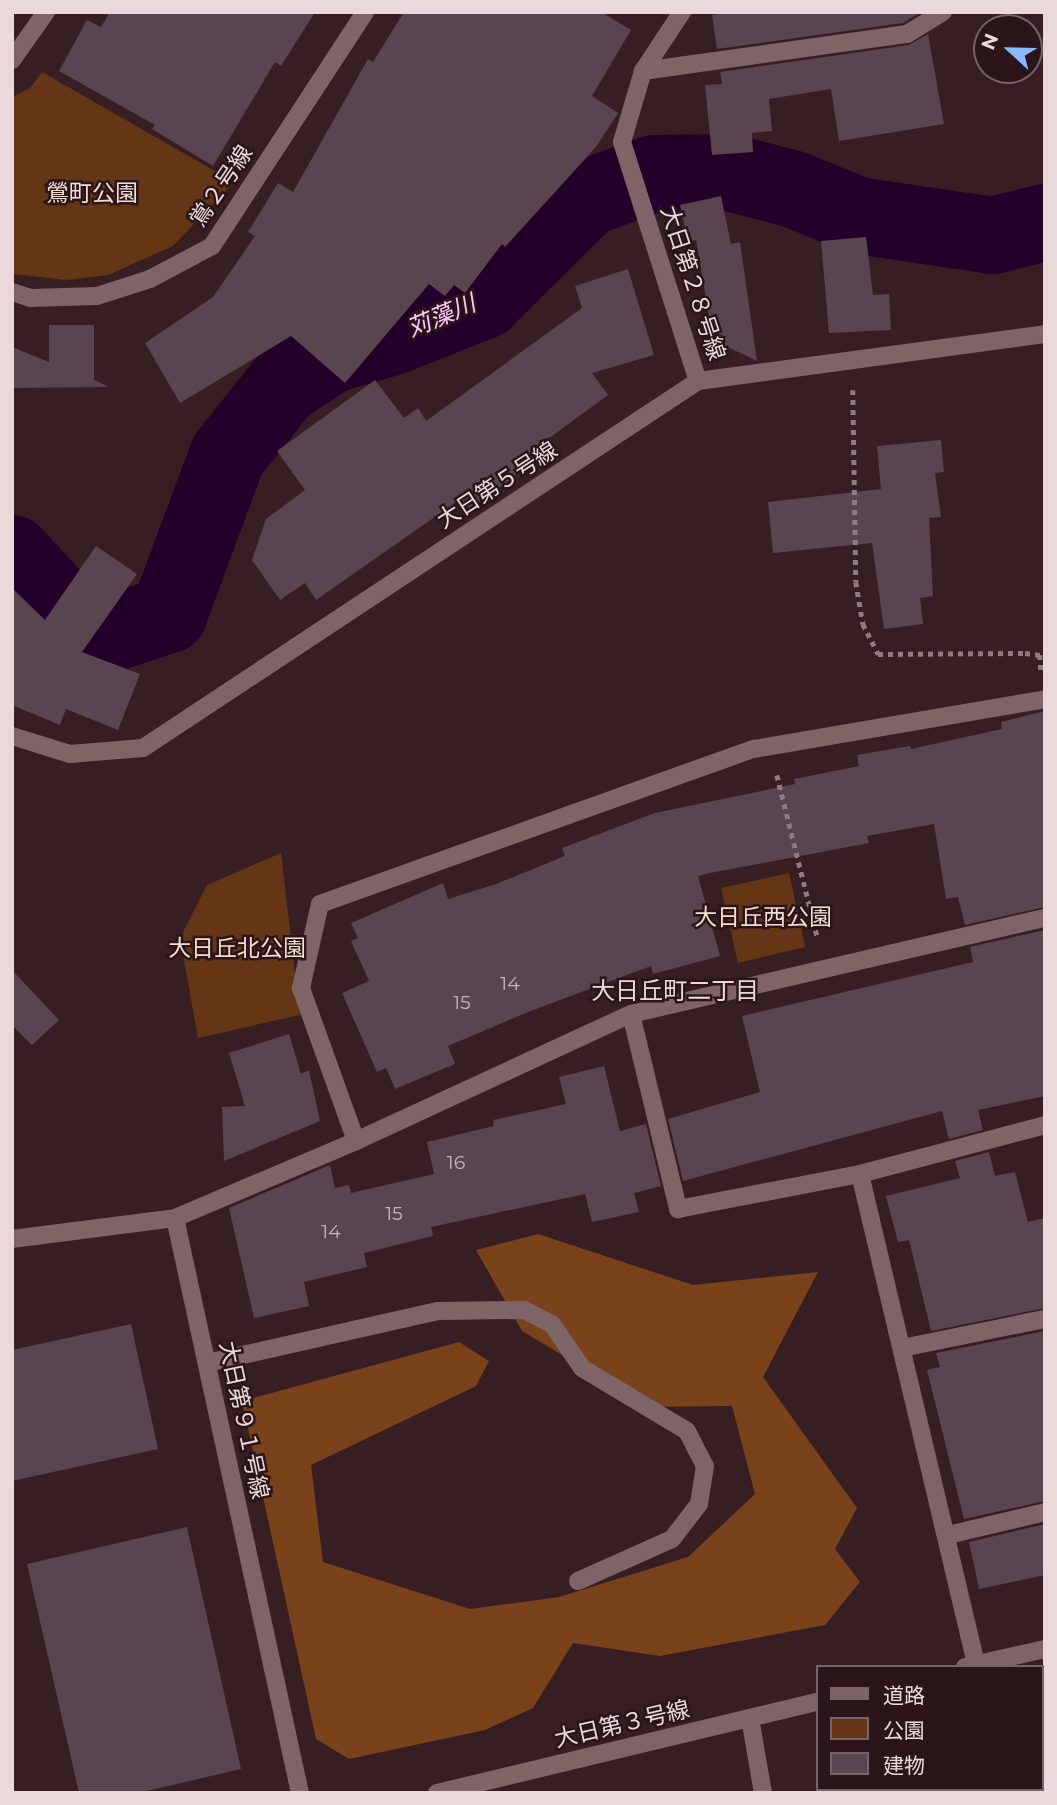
<!DOCTYPE html>
<html>
<head>
<meta charset="utf-8">
<style>
  body { margin:0 }
  #map { position:relative; width:1057px; height:1805px; overflow:hidden; background:#361e23; font-family:Montserrat,"Noto Sans JP",sans-serif }
  div>[style] { position:absolute }
  [style*='--x'] { left:calc(var(--x)*1px); top:calc(var(--y)*1px); width:calc(var(--w)*1px); rotate:calc(var(--a)*1deg) }
  .green>* { inset:0; background:#643615 }
  .forest>* { inset:0; background:#79421b }
  .river>* { height:77px; margin:-38.5px; padding:0 38.5px; transform-origin:38.5px; border-radius:38.5px; background:#230029 }
  .building>* { inset:0; background:#5a4450 }
  .path>* { height:4.5px; margin-top:-2.25px; transform-origin:0; background:repeating-linear-gradient(90deg,#907c80 0 5px,transparent 0 10px) }
  .minor>* { height:18px; margin:-9px; padding:0 9px; transform-origin:9px; border-radius:9px; background:#7e6367 }
  span { translate:-50% -50%; white-space:nowrap; text-align:center; line-height:1.15; -webkit-text-stroke:5px #2b1519; paint-order:stroke }
  .number-label { font-size:19px; color:#c5b4b8 }
  .number-label span { -webkit-text-stroke-width:0 }
  .street-label { font-size:23px; color:#e9d9db }
  .park-label { font-size:23px; color:#f3ddd1 }
  .water-label { font-size:24px; color:#f9caff; font-style:italic }
  .neighbourhood-label { font-size:24px; color:#e9d9db }
  .frame { position:absolute; inset:0; border:14px solid #e9d9db; pointer-events:none }
  .legend { position:absolute; left:816px; top:1665px; width:228px; height:126px; box-sizing:border-box; background:#2b1519; border:2px solid #776367; margin:0; padding:9px 12px; list-style:none; font-size:21px; color:#e9d9db }
  .legend li { display:flex; align-items:center; gap:14px; height:35px }
  .legend b { width:35px; border:2px solid #776367 }
  .north { position:absolute; left:973px; top:14px; width:70px; height:70px; box-sizing:border-box; background:#2b1519; border:2px solid #776367; border-radius:50%; rotate:292deg; font-size:19px; font-weight:700; line-height:28px; text-align:center; color:#e9d9db }
  .north::after { content:''; display:block; margin:auto; width:24px; height:32px; background:#88bafc; clip-path:polygon(50% 0,100% 100%,50% 72%,0 100%) }
</style>
</head>
<body>
<div id="map">
  <div class="green">
    <i style="clip-path:polygon(42px 72px,234px 182px,173px 246px,108px 275px,67px 280px,12px 274px,12px 97px,30px 88px)"></i>
    <i style="clip-path:polygon(281px 853px,300px 1015px,198px 1038px,180px 938px,207px 885px)"></i>
    <i style="clip-path:polygon(789px 873px,805px 947px,738px 963px,721px 888px)"></i>
  </div>
  <div class="forest">
    <i style="clip-path:polygon(538px 1234px,693px 1285px,818px 1272px,763px 1377px,857px 1508px,835px 1549px,860px 1582px,825px 1625px,660px 1656px,573px 1643px,533px 1708px,485px 1730px,349px 1759px,316px 1739px,242px 1401px,459px 1342px,489px 1361px,476px 1386px,311px 1465px,323px 1562px,470px 1609px,559px 1597px,688px 1557px,755px 1494px,732px 1406px,649px 1407px,522px 1331px,476px 1250px)"></i>
  </div>
  <div class="river">
    <i style="--x:12;--y:553;--w:86;--a:47.4"></i>
    <i style="--x:70;--y:616;--w:52;--a:15.6"></i>
    <i style="--x:120;--y:630;--w:51;--a:-18.4"></i>
    <i style="--x:168;--y:614;--w:170;--a:-69.6"></i>
    <i style="--x:227;--y:455;--w:88;--a:-51.4"></i>
    <i style="--x:282;--y:386;--w:59;--a:-33.1"></i>
    <i style="--x:331;--y:354;--w:61;--a:-16.1"></i>
    <i style="--x:390;--y:337;--w:100;--a:-21.7"></i>
    <i style="--x:483;--y:300;--w:146;--a:-44.7"></i>
    <i style="--x:587;--y:197;--w:71;--a:-19.7"></i>
    <i style="--x:654;--y:173;--w:75;--a:-0.8"></i>
    <i style="--x:729;--y:172;--w:67;--a:14.7"></i>
    <i style="--x:794;--y:189;--w:68;--a:22.4"></i>
    <i style="--x:857;--y:215;--w:136;--a:8.4"></i>
    <i style="--x:992;--y:235;--w:55;--a:-13.8"></i>
  </div>
  <div class="building">
    <i style="clip-path:polygon(110px 12px,315px 12px,281px 66px,275px 62px,213px 166px,152px 129px,155px 125px,59px 71px,87px 20px,101px 27px)"></i>
    <i style="clip-path:polygon(404px 12px,601px 12px,631px 30px,592px 96px,618px 113px,596px 147px,505px 247px,502px 244px,465px 293px,454px 285px,445px 296px,429px 284px,345px 383px,291px 336px,180px 403px,145px 343px,213px 297px,255px 236px,248px 232px,278px 183px,293px 192px,368px 59px,373px 62px)"></i>
    <i style="clip-path:polygon(730px 12px,921px 12px,903px 23px,717px 49px,712px 15px)"></i>
    <i style="clip-path:polygon(928px 34px,944px 124px,839px 141px,831px 89px,769px 99px,772px 131px,752px 133px,753px 152px,712px 155px,705px 85px,722px 84px,720px 72px,909px 45px)"></i>
    <i style="clip-path:polygon(721px 196px,731px 244px,740px 242px,757px 361px,713px 340px,696px 240px,688px 242px,680px 205px)"></i>
    <i style="clip-path:polygon(866px 237px,873px 295px,889px 294px,891px 330px,829px 333px,821px 241px)"></i>
    <i style="clip-path:polygon(628px 269px,654px 355px,592px 373px,608px 395px,545px 441px,551px 450px,470px 509px,459px 500px,316px 600px,305px 583px,280px 600px,252px 560px,266px 519px,305px 490px,277px 451px,375px 380px,404px 418px,418px 408px,426px 421px,582px 308px,575px 286px)"></i>
    <i style="clip-path:polygon(49px 325px,94px 325px,94px 380px,109px 387px,12px 388px,12px 347px,49px 362px)"></i>
    <i style="clip-path:polygon(941px 440px,944px 472px,935px 473px,941px 517px,929px 518px,933px 596px,920px 598px,923px 624px,884px 629px,872px 543px,773px 553px,768px 502px,881px 489px,877px 446px)"></i>
    <i style="clip-path:polygon(96px 546px,137px 574px,82px 652px,140px 674px,118px 730px,66px 709px,60px 725px,12px 705px,12px 588px,45px 620px)"></i>
    <i style="clip-path:polygon(1045px 711px,1045px 907px,965px 925px,958px 897px,946px 899px,934px 824px,867px 836px,869px 843px,710px 873px,698px 876px,720px 956px,653px 974px,651px 966px,528px 1012px,448px 1046px,455px 1064px,395px 1089px,386px 1068px,377px 1072px,342px 993px,369px 981px,351px 941px,358px 938px,351px 923px,443px 883px,448px 899px,496px 884px,565px 856px,562px 848px,655px 813px,795px 784px,794px 779px,859px 766px,857px 755px,910px 746px,911px 749px,1002px 729px,1001px 722px)"></i>
    <i style="clip-path:polygon(1045px 930px,1045px 1096px,978px 1110px,983px 1130px,949px 1139px,942px 1111px,683px 1181px,668px 1119px,760px 1092px,742px 1016px,973px 962px,970px 947px)"></i>
    <i style="clip-path:polygon(12px 970px,59px 1020px,32px 1045px,12px 1025px)"></i>
    <i style="clip-path:polygon(289px 1034px,301px 1074px,309px 1070px,320px 1121px,224px 1161px,222px 1107px,245px 1106px,229px 1053px)"></i>
    <i style="clip-path:polygon(604px 1066px,620px 1131px,646px 1124px,661px 1186px,634px 1193px,639px 1212px,592px 1222px,585px 1194px,431px 1227px,433px 1236px,364px 1253px,367px 1267px,304px 1282px,309px 1306px,254px 1318px,229px 1208px,330px 1165px,335px 1188px,349px 1185px,351px 1193px,434px 1174px,427px 1142px,494px 1126px,493px 1120px,566px 1104px,559px 1077px)"></i>
    <i style="clip-path:polygon(989px 1152px,995px 1176px,1015px 1172px,1028px 1222px,1045px 1218px,1045px 1308px,931px 1331px,909px 1240px,898px 1242px,886px 1196px,960px 1178px,955px 1161px)"></i>
    <i style="clip-path:polygon(131px 1324px,158px 1449px,12px 1481px,12px 1350px)"></i>
    <i style="clip-path:polygon(1045px 1331px,1045px 1501px,964px 1519px,927px 1370px,940px 1367px,936px 1353px)"></i>
    <i style="clip-path:polygon(1045px 1524px,1045px 1575px,979px 1589px,969px 1542px)"></i>
    <i style="clip-path:polygon(187px 1527px,241px 1769px,138px 1793px,79px 1793px,27px 1564px)"></i>
  </div>
  <div class="path">
    <i style="--x:853;--y:390;--w:192;--a:89.1"></i>
    <i style="--x:856;--y:582;--w:43;--a:80.5"></i>
    <i style="--x:863;--y:624;--w:34;--a:63"></i>
    <i style="--x:878;--y:654;--w:147;--a:-0.4"></i>
    <i style="--x:1025;--y:653;--w:15;--a:8"></i>
    <i style="--x:1040;--y:655;--w:15;--a:86"></i>
    <i style="--x:777;--y:775;--w:170;--a:76"></i>
  </div>
  <div class="minor">
    <i style="--x:682;--y:12;--w:71;--a:123.5"></i>
    <i style="--x:643;--y:71;--w:74;--a:106.5"></i>
    <i style="--x:622;--y:142;--w:251;--a:72.4"></i>
    <i style="--x:12;--y:60;--w:59;--a:-54.7"></i>
    <i style="--x:643;--y:71;--w:267;--a:-8"></i>
    <i style="--x:907;--y:34;--w:42;--a:-31.4"></i>
    <i style="--x:12;--y:292;--w:20;--a:18"></i>
    <i style="--x:31;--y:298;--w:66;--a:-1.7"></i>
    <i style="--x:97;--y:296;--w:56;--a:-17.8"></i>
    <i style="--x:150;--y:279;--w:70;--a:-28"></i>
    <i style="--x:212;--y:246;--w:280;--a:-56.8"></i>
    <i style="--x:12;--y:736;--w:61;--a:17.2"></i>
    <i style="--x:70;--y:754;--w:73;--a:-4.7"></i>
    <i style="--x:143;--y:748;--w:665;--a:-33.48"></i>
    <i style="--x:698;--y:381;--w:350;--a:-7.7"></i>
    <i style="--x:631;--y:1014;--w:201;--a:76.4"></i>
    <i style="--x:678;--y:1209;--w:185;--a:-10.9"></i>
    <i style="--x:860;--y:1174;--w:191;--a:-14.8"></i>
    <i style="--x:356;--y:1141;--w:163;--a:-109.8"></i>
    <i style="--x:301;--y:988;--w:86;--a:-77.3"></i>
    <i style="--x:320;--y:904;--w:461;--a:-19.7"></i>
    <i style="--x:754;--y:749;--w:295;--a:-9.7"></i>
    <i style="--x:860;--y:1174;--w:504;--a:76.68"></i>
    <i style="--x:175;--y:1218;--w:197;--a:-23"></i>
    <i style="--x:356;--y:1141;--w:303;--a:-24.8"></i>
    <i style="--x:631;--y:1014;--w:425;--a:-13.1"></i>
    <i style="--x:12;--y:1239;--w:164;--a:-7.3"></i>
    <i style="--x:175;--y:1218;--w:588;--a:77.74"></i>
    <i style="--x:902;--y:1348;--w:146;--a:-11.5"></i>
    <i style="--x:207;--y:1363;--w:237;--a:-12.7"></i>
    <i style="--x:438;--y:1311;--w:86;--a:-0.7"></i>
    <i style="--x:524;--y:1310;--w:31;--a:27"></i>
    <i style="--x:552;--y:1324;--w:53;--a:55.7"></i>
    <i style="--x:582;--y:1368;--w:122;--a:31"></i>
    <i style="--x:687;--y:1431;--w:39;--a:63"></i>
    <i style="--x:705;--y:1466;--w:38;--a:99"></i>
    <i style="--x:699;--y:1504;--w:44;--a:127.6"></i>
    <i style="--x:672;--y:1539;--w:103;--a:155.9"></i>
    <i style="--x:948;--y:1535;--w:100;--a:-13.3"></i>
    <i style="--x:965;--y:1667;--w:82;--a:-12.7"></i>
    <i style="--x:750;--y:1718;--w:76;--a:80.2"></i>
    <i style="--x:437;--y:1793;--w:391;--a:-13.5"></i>
  </div>
  <div class="number-label">
    <span style="left:510px;top:984px">14</span>
    <span style="left:462px;top:1003px">15</span>
    <span style="left:456px;top:1163px">16</span>
    <span style="left:394px;top:1214px">15</span>
    <span style="left:331px;top:1232px">14</span>
  </div>
  <div class="street-label">
    <span style="left:221px;top:186px;rotate:-56deg">鴬２号線</span>
    <span style="left:693px;top:283px;rotate:72deg">大日第２８号線</span>
    <span style="left:497px;top:485px;rotate:-33deg">大日第５号線</span>
    <span style="left:244px;top:1420px;rotate:78deg">大日第９１号線</span>
    <span style="left:622px;top:1724px;rotate:-13deg">大日第３号線</span>
  </div>
  <div class="park-label">
    <span style="left:92px;top:193px">鶯町公園</span>
    <span style="left:763px;top:917px">大日丘西公園</span>
    <span style="left:237px;top:948px">大日丘北公園</span>
  </div>
  <div class="water-label">
    <span style="left:441px;top:316px;rotate:-23deg">苅藻川</span>
  </div>
  <div class="neighbourhood-label">
    <span style="left:675px;top:991px">大日丘町二丁目</span>
  </div>
  <div class="frame"></div>
  <ul class="legend">
  <li><b style="height:9px;background:#7e6367"></b>道路</li>
  <li><b style="height:19px;background:#643615"></b>公園</li>
  <li><b style="height:19px;background:#5a4450"></b>建物</li>
  </ul>
  <div class="north">N</div>
</div>
</body>
</html>
